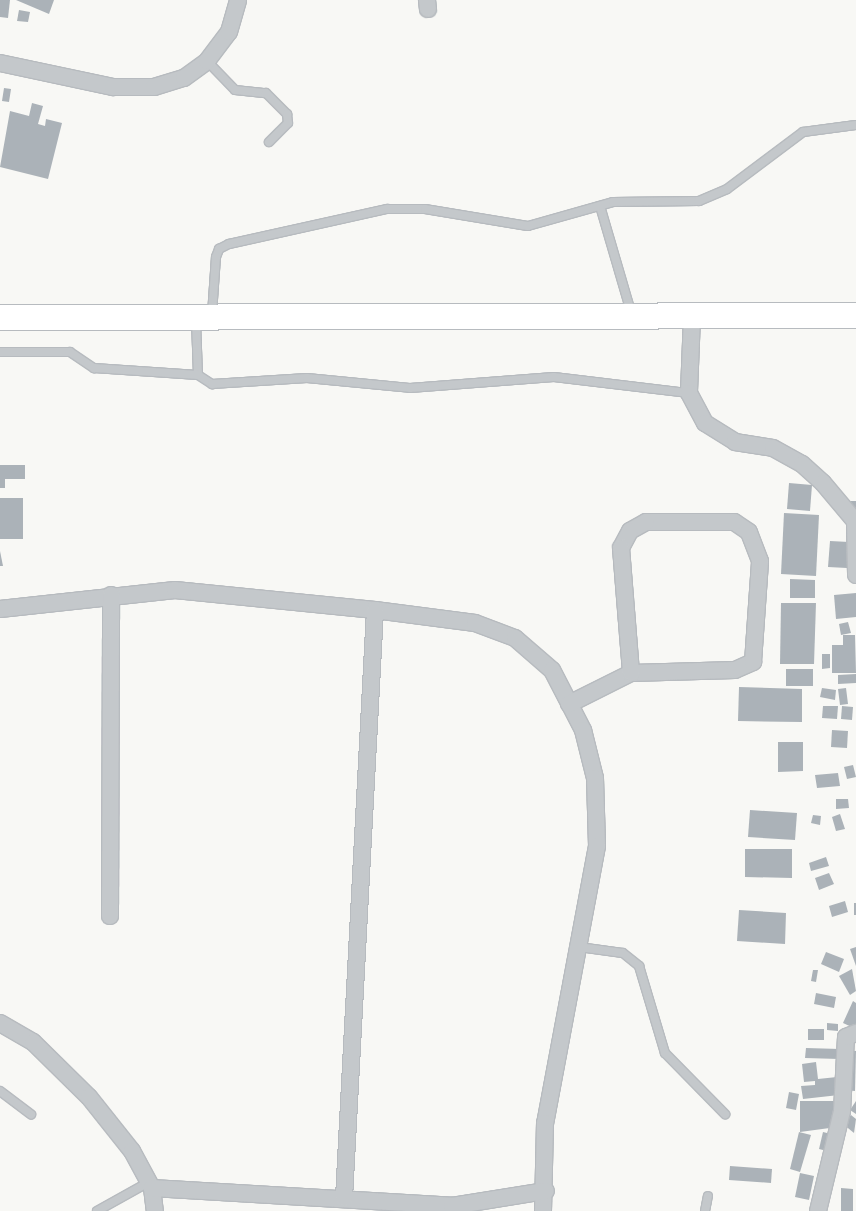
<!DOCTYPE html>
<html>
<head>
<meta charset="utf-8">
<style>
  body { margin:0 }
  #map { position:relative; width:856px; height:1211px; overflow:hidden; background:#f8f8f5; font-family:"Space Grotesk",sans-serif }
  div>[style] { position:absolute }
  [style*='--x'] { left:calc(var(--x)*1px); top:calc(var(--y)*1px); width:calc(var(--w)*1px); rotate:calc(var(--a)*1deg) }
  .building>* { inset:0; background:#abb2b8 }
  .roads { filter:drop-shadow(1px 0 #b7bbbf) drop-shadow(-1px 0 #b7bbbf) drop-shadow(0 1px #b7bbbf) drop-shadow(0 -1px #b7bbbf) }
  .lane>* { height:8px; margin:-4px; padding:0 4px; transform-origin:4px; border-radius:4px; background:#c4c8cb }
  .street>* { height:16px; margin:-8px; padding:0 8px; transform-origin:8px; border-radius:8px; background:#c4c8cb }
  .primary>* { height:25px; margin:-12.5px; padding:0 12.5px; transform-origin:12.5px; border-radius:12.5px; background:#fff }
  span { translate:-50% -50%; white-space:nowrap; text-align:center; line-height:1.15; -webkit-text-stroke:5px #fff; paint-order:stroke }
</style>
</head>
<body>
<div id="map">
  <div class="building">
    <i style="clip-path:polygon(0 0,10px 0,8px 18px,0 17px)"></i>
    <i style="clip-path:polygon(16px 0,54px 0,49px 14px)"></i>
    <i style="clip-path:polygon(19px 10px,30px 12px,28px 22px,17px 21px)"></i>
    <i style="clip-path:polygon(4px 88px,11px 89px,9px 102px,2px 101px)"></i>
    <i style="clip-path:polygon(32px 103px,43px 106px,38px 124px,45px 126px,46px 119px,62px 123px,48px 179px,0 167px,10px 111px,29px 116px)"></i>
    <i style="clip-path:polygon(0 465px,25px 465px,25px 479px,5px 479px,5px 488px,0 488px)"></i>
    <i style="clip-path:polygon(789px 483px,812px 485px,810px 511px,787px 509px)"></i>
    <i style="clip-path:polygon(0 498px,23px 498px,23px 539px,0 539px)"></i>
    <i style="clip-path:polygon(849px 501px,856px 501px,856px 511px)"></i>
    <i style="clip-path:polygon(784px 513px,819px 515px,816px 576px,781px 574px)"></i>
    <i style="clip-path:polygon(830px 541px,849px 542px,847px 568px,828px 567px)"></i>
    <i style="clip-path:polygon(0 551px,3px 566px,0 566px)"></i>
    <i style="clip-path:polygon(790px 579px,815px 580px,815px 598px,790px 598px)"></i>
    <i style="clip-path:polygon(856px 593px,856px 617px,836px 619px,834px 595px)"></i>
    <i style="clip-path:polygon(781px 603px,816px 603px,814px 664px,780px 664px)"></i>
    <i style="clip-path:polygon(848px 622px,851px 633px,841px 635px,839px 624px)"></i>
    <i style="clip-path:polygon(843px 635px,855px 635px,856px 673px,832px 673px,832px 645px,843px 645px)"></i>
    <i style="clip-path:polygon(822px 654px,830px 654px,830px 668px,822px 669px)"></i>
    <i style="clip-path:polygon(786px 669px,813px 669px,813px 686px,786px 686px)"></i>
    <i style="clip-path:polygon(856px 674px,856px 683px,838px 684px,838px 675px)"></i>
    <i style="clip-path:polygon(739px 687px,802px 689px,802px 722px,738px 721px)"></i>
    <i style="clip-path:polygon(822px 688px,836px 690px,835px 700px,820px 697px)"></i>
    <i style="clip-path:polygon(846px 688px,848px 704px,840px 705px,838px 689px)"></i>
    <i style="clip-path:polygon(823px 706px,838px 706px,837px 719px,822px 718px)"></i>
    <i style="clip-path:polygon(842px 706px,853px 707px,852px 720px,841px 719px)"></i>
    <i style="clip-path:polygon(832px 730px,848px 731px,847px 748px,831px 747px)"></i>
    <i style="clip-path:polygon(778px 742px,803px 742px,803px 771px,778px 772px)"></i>
    <i style="clip-path:polygon(853px 765px,856px 777px,847px 779px,844px 767px)"></i>
    <i style="clip-path:polygon(838px 773px,840px 786px,817px 788px,815px 775px)"></i>
    <i style="clip-path:polygon(836px 799px,848px 799px,849px 808px,836px 809px)"></i>
    <i style="clip-path:polygon(750px 810px,797px 813px,795px 840px,748px 837px)"></i>
    <i style="clip-path:polygon(840px 814px,845px 829px,836px 831px,832px 817px)"></i>
    <i style="clip-path:polygon(813px 815px,821px 816px,820px 825px,811px 823px)"></i>
    <i style="clip-path:polygon(745px 849px,792px 849px,792px 878px,745px 877px)"></i>
    <i style="clip-path:polygon(826px 857px,829px 866px,811px 871px,809px 863px)"></i>
    <i style="clip-path:polygon(829px 873px,834px 884px,819px 890px,815px 878px)"></i>
    <i style="clip-path:polygon(845px 901px,848px 912px,832px 917px,829px 906px)"></i>
    <i style="clip-path:polygon(854px 903px,856px 903px,856px 915px,854px 915px)"></i>
    <i style="clip-path:polygon(739px 910px,786px 913px,785px 944px,737px 941px)"></i>
    <i style="clip-path:polygon(856px 947px,856px 966px,850px 949px)"></i>
    <i style="clip-path:polygon(826px 952px,844px 959px,839px 972px,821px 964px)"></i>
    <i style="clip-path:polygon(852px 969px,856px 991px,850px 995px,839px 976px)"></i>
    <i style="clip-path:polygon(813px 970px,818px 970px,816px 982px,811px 981px)"></i>
    <i style="clip-path:polygon(816px 993px,836px 997px,834px 1008px,814px 1004px)"></i>
    <i style="clip-path:polygon(853px 1001px,856px 1003px,856px 1029px,843px 1023px)"></i>
    <i style="clip-path:polygon(827px 1023px,838px 1024px,838px 1031px,827px 1030px)"></i>
    <i style="clip-path:polygon(808px 1029px,824px 1029px,824px 1040px,808px 1040px)"></i>
    <i style="clip-path:polygon(806px 1048px,840px 1049px,839px 1059px,805px 1058px)"></i>
    <i style="clip-path:polygon(848px 1050px,856px 1051px,855px 1091px,844px 1090px)"></i>
    <i style="clip-path:polygon(816px 1062px,818px 1079px,837px 1077px,839px 1095px,803px 1099px,801px 1086px,815px 1085px,815px 1081px,804px 1082px,802px 1064px)"></i>
    <i style="clip-path:polygon(789px 1092px,799px 1094px,796px 1110px,786px 1108px)"></i>
    <i style="clip-path:polygon(800px 1101px,837px 1101px,837px 1127px,800px 1132px)"></i>
    <i style="clip-path:polygon(856px 1101px,856px 1114px,850px 1110px)"></i>
    <i style="clip-path:polygon(851px 1115px,856px 1119px,854px 1133px,843px 1124px)"></i>
    <i style="clip-path:polygon(799px 1132px,811px 1135px,800px 1172px,790px 1169px)"></i>
    <i style="clip-path:polygon(823px 1132px,835px 1135px,831px 1152px,819px 1149px)"></i>
    <i style="clip-path:polygon(730px 1166px,772px 1169px,771px 1183px,729px 1180px)"></i>
    <i style="clip-path:polygon(800px 1173px,814px 1176px,809px 1200px,795px 1197px)"></i>
    <i style="clip-path:polygon(841px 1188px,853px 1189px,853px 1211px,841px 1211px)"></i>
  </div>
  <div class="roads">
    <div class="lane">
      <i style="--x:207;--y:61;--w:40;--a:46"></i>
      <i style="--x:235;--y:90;--w:31;--a:6"></i>
      <i style="--x:266;--y:93;--w:30;--a:45"></i>
      <i style="--x:287;--y:114;--w:9;--a:84"></i>
      <i style="--x:288;--y:123;--w:27;--a:135"></i>
      <i style="--x:600;--y:206;--w:110;--a:73.7"></i>
      <i style="--x:212;--y:314;--w:57;--a:-86"></i>
      <i style="--x:216;--y:257;--w:9;--a:-69"></i>
      <i style="--x:219;--y:249;--w:11;--a:-27"></i>
      <i style="--x:229;--y:244;--w:162;--a:-12.5"></i>
      <i style="--x:387;--y:209;--w:38;--a:0"></i>
      <i style="--x:425;--y:209;--w:104;--a:9.4"></i>
      <i style="--x:528;--y:226;--w:88;--a:-15.8"></i>
      <i style="--x:613;--y:202;--w:86;--a:-0.7"></i>
      <i style="--x:699;--y:201;--w:30;--a:-23"></i>
      <i style="--x:727;--y:189;--w:95;--a:-36.9"></i>
      <i style="--x:803;--y:132;--w:53;--a:-7.5"></i>
      <i style="--x:196;--y:321;--w:54;--a:87.9"></i>
      <i style="--x:198;--y:375;--w:17;--a:33"></i>
      <i style="--x:212;--y:384;--w:95;--a:-3.6"></i>
      <i style="--x:307;--y:378;--w:103;--a:5.5"></i>
      <i style="--x:410;--y:388;--w:144;--a:-4.4"></i>
      <i style="--x:554;--y:377;--w:136;--a:6.8"></i>
      <i style="--x:0;--y:352;--w:70;--a:0"></i>
      <i style="--x:70;--y:352;--w:29;--a:34"></i>
      <i style="--x:94;--y:368;--w:104;--a:3.9"></i>
      <i style="--x:579;--y:947;--w:44;--a:7.8"></i>
      <i style="--x:623;--y:953;--w:21;--a:39"></i>
      <i style="--x:639;--y:966;--w:91;--a:73.4"></i>
      <i style="--x:665;--y:1053;--w:86;--a:45.5"></i>
      <i style="--x:0;--y:1091;--w:39;--a:37"></i>
      <i style="--x:97;--y:1211;--w:60;--a:-29.1"></i>
      <i style="--x:705;--y:1211;--w:15;--a:-79"></i>
    </div>
    <div class="street">
      <i style="--x:427;--y:0;--w:9;--a:84"></i>
      <i style="--x:0;--y:63;--w:116;--a:12"></i>
      <i style="--x:113;--y:87;--w:41;--a:0"></i>
      <i style="--x:154;--y:87;--w:31;--a:-17"></i>
      <i style="--x:184;--y:78;--w:29;--a:-36"></i>
      <i style="--x:207;--y:61;--w:36;--a:-53"></i>
      <i style="--x:229;--y:32;--w:33;--a:-74"></i>
      <i style="--x:692;--y:317;--w:76;--a:92.3"></i>
      <i style="--x:689;--y:393;--w:34;--a:62"></i>
      <i style="--x:705;--y:423;--w:36;--a:32"></i>
      <i style="--x:735;--y:442;--w:38;--a:9"></i>
      <i style="--x:773;--y:448;--w:33;--a:29"></i>
      <i style="--x:802;--y:464;--w:28;--a:42"></i>
      <i style="--x:823;--y:483;--w:50;--a:49.9"></i>
      <i style="--x:855;--y:521;--w:54;--a:88.9"></i>
      <i style="--x:0;--y:609;--w:176;--a:-6.2"></i>
      <i style="--x:175;--y:590;--w:201;--a:5.7"></i>
      <i style="--x:375;--y:610;--w:101;--a:7.4"></i>
      <i style="--x:475;--y:623;--w:43;--a:20.6"></i>
      <i style="--x:515;--y:638;--w:49;--a:40.9"></i>
      <i style="--x:552;--y:670;--w:68;--a:62.7"></i>
      <i style="--x:583;--y:730;--w:49;--a:76"></i>
      <i style="--x:595;--y:778;--w:68;--a:88.3"></i>
      <i style="--x:597;--y:846;--w:282;--a:100.6"></i>
      <i style="--x:545;--y:1123;--w:88;--a:91.3"></i>
      <i style="--x:569;--y:704;--w:69;--a:-26.6"></i>
      <i style="--x:631;--y:673;--w:104;--a:-1.7"></i>
      <i style="--x:735;--y:670;--w:20;--a:-24"></i>
      <i style="--x:753;--y:662;--w:101;--a:-86"></i>
      <i style="--x:760;--y:561;--w:31;--a:-111"></i>
      <i style="--x:749;--y:532;--w:18;--a:-146"></i>
      <i style="--x:734;--y:522;--w:88;--a:180"></i>
      <i style="--x:646;--y:522;--w:18;--a:151"></i>
      <i style="--x:630;--y:531;--w:19;--a:118"></i>
      <i style="--x:621;--y:548;--w:125;--a:85.4"></i>
      <i style="--x:110;--y:916;--w:321;--a:-89.8"></i>
      <i style="--x:0;--y:1023;--w:38;--a:30"></i>
      <i style="--x:33;--y:1042;--w:78;--a:44.5"></i>
      <i style="--x:89;--y:1097;--w:69;--a:51.5"></i>
      <i style="--x:132;--y:1151;--w:42;--a:61.6"></i>
      <i style="--x:152;--y:1188;--w:23;--a:83"></i>
      <i style="--x:152;--y:1188;--w:301;--a:3.4"></i>
      <i style="--x:452;--y:1206;--w:95;--a:-9.1"></i>
      <i style="--x:344;--y:1198;--w:589;--a:-86.98"></i>
      <i style="--x:818;--y:1211;--w:103;--a:-76.5"></i>
      <i style="--x:842;--y:1111;--w:74;--a:-86.9"></i>
      <i style="--x:846;--y:1037;--w:11;--a:-22"></i>
    </div>
    <div class="primary">
      <i style="--x:0;--y:317;--w:856;--a:-0.13"></i>
    </div>
  </div>
</div>
</body>
</html>
